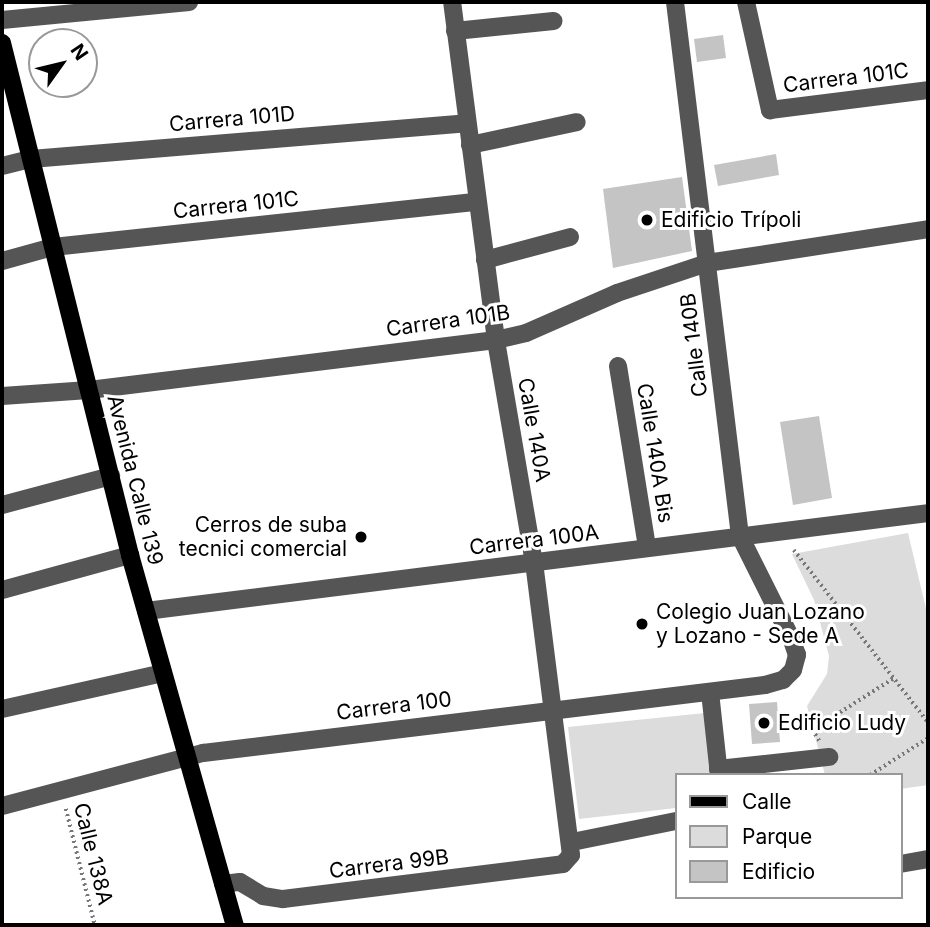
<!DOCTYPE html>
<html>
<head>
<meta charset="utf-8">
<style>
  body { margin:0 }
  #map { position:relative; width:930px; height:927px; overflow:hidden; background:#fff; font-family:Inter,sans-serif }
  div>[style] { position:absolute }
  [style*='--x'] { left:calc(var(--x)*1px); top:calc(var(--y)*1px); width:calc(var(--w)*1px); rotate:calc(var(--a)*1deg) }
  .green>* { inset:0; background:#dcdcdc }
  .building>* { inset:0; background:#c4c4c4 }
  .path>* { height:3.5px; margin-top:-1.75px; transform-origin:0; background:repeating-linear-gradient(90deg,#777 0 2px,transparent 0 5.5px) }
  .minor>* { height:18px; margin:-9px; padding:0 9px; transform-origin:9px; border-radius:9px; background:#555 }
  .major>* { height:18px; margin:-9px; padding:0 9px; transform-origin:9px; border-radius:9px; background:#000 }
  .dots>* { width:19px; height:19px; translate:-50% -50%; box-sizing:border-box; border:4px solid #fff; border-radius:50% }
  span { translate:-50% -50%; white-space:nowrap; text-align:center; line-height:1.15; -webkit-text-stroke:6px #fff; paint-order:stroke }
  .street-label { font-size:21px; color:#000 }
  .poi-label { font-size:21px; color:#000 }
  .left { translate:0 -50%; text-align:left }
  .right { translate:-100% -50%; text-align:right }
  .frame { position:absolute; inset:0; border:4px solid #000; pointer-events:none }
  .legend { position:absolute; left:675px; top:773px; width:228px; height:126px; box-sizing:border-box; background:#fff; border:2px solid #999; margin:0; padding:9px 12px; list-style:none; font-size:21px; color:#000 }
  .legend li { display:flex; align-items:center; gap:14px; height:35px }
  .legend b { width:35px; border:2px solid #999 }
  .north { position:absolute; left:28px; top:28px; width:70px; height:70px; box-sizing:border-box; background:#fff; border:2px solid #999; border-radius:50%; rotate:56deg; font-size:19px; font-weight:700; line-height:28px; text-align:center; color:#000 }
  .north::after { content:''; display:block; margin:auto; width:24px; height:32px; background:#000; clip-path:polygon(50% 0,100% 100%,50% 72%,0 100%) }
</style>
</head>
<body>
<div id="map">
  <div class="green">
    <i style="clip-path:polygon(908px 533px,928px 617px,928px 785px,900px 789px,900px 775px,825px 775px,807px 706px,827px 674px,829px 656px,814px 600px,792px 554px)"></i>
    <i style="clip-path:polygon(705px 713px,712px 775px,676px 775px,676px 808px,579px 819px,568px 727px)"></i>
  </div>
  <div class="building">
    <i style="clip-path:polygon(723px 35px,726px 58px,697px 62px,694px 39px)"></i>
    <i style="clip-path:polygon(776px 154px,779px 175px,718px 186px,714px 165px)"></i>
    <i style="clip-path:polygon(682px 177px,692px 251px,613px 268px,603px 189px)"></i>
    <i style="clip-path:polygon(819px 416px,832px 498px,793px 505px,780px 422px)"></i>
    <i style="clip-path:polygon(777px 702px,780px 742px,752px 744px,749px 704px)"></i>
  </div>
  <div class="path">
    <i style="--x:794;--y:550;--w:218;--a:52.1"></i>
    <i style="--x:819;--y:741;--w:13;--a:-122"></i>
    <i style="--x:812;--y:730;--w:97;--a:-32.4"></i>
    <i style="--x:870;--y:775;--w:69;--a:-32.5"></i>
    <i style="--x:66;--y:809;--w:120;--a:76"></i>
  </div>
  <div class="minor">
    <i style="--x:746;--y:2;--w:111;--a:77.5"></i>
    <i style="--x:770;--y:110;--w:159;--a:-7.2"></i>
    <i style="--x:2;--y:20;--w:188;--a:-5.5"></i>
    <i style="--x:455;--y:31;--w:99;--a:-5.8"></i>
    <i style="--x:470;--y:145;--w:109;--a:-12.1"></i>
    <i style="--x:2;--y:166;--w:30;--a:-14"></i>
    <i style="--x:31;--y:159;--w:437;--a:-4.7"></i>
    <i style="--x:485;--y:260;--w:88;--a:-15.1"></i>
    <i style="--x:2;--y:261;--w:53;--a:-15.4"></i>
    <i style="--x:53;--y:247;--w:426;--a:-6.1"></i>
    <i style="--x:618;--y:366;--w:184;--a:80.9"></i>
    <i style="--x:2;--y:396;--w:87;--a:-3.9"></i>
    <i style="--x:89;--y:390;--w:410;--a:-7"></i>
    <i style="--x:496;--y:340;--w:31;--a:-13"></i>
    <i style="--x:526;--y:333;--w:99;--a:-23.7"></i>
    <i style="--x:617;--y:293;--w:95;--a:-18.4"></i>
    <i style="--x:707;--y:263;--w:224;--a:-8.7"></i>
    <i style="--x:2;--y:505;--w:113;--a:-14.9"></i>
    <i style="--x:2;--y:590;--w:133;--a:-15.3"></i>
    <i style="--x:146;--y:611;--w:788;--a:-7.14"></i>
    <i style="--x:710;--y:692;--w:83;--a:83.8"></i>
    <i style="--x:2;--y:709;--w:165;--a:-12.6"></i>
    <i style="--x:718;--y:769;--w:112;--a:-6.2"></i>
    <i style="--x:2;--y:806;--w:208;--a:-14.8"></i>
    <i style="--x:203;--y:753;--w:566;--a:-6.9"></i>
    <i style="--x:765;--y:685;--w:19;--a:-16"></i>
    <i style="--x:783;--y:680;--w:14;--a:-45"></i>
    <i style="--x:793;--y:670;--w:16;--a:-75"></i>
    <i style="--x:797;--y:655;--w:18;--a:-109"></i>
    <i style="--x:791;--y:638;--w:114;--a:-116.6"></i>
    <i style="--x:740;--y:536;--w:538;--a:-96.94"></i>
    <i style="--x:572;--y:842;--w:106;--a:-11.4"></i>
    <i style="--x:900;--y:864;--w:28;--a:-10"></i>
    <i style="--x:223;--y:884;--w:17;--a:-7"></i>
    <i style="--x:240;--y:882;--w:27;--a:31"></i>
    <i style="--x:263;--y:896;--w:20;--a:9"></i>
    <i style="--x:283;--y:899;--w:282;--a:-7.1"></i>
    <i style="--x:563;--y:864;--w:12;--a:-48"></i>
    <i style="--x:571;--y:855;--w:294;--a:-97.2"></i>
    <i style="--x:534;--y:563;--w:226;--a:-99.7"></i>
    <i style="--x:496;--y:340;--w:341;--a:-97.4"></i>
  </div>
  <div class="major">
    <i style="--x:2;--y:43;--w:528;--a:75.96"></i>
    <i style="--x:130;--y:555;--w:385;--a:74.2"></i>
  </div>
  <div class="dots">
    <i style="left:647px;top:220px;background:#000"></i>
    <i style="left:361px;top:537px;background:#000"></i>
    <i style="left:642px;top:624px;background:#000"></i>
    <i style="left:764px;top:723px;background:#000"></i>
  </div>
  <div class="street-label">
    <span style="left:846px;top:78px;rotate:-7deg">Carrera 101C</span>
    <span style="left:232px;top:119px;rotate:-5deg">Carrera 101D</span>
    <span style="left:236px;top:205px;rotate:-6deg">Carrera 101C</span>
    <span style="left:448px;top:321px;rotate:-8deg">Carrera 101B</span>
    <span style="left:694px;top:345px;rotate:-97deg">Calle 140B</span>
    <span style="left:534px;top:430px;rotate:80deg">Calle 140A</span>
    <span style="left:655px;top:453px;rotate:81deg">Calle 140A Bis</span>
    <span style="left:135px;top:480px;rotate:76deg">Avenida Calle 139</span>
    <span style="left:534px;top:540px;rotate:-7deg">Carrera 100A</span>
    <span style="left:394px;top:706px;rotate:-7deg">Carrera 100</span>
    <span style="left:93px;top:854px;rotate:76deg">Calle 138A</span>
    <span style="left:389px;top:864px;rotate:-7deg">Carrera 99B</span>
  </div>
  <div class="poi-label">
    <span class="left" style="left:661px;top:220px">Edificio Trípoli</span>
    <span class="right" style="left:347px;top:537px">Cerros de suba<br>tecnici comercial</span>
    <span class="left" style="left:656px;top:624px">Colegio Juan Lozano<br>y Lozano - Sede A</span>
    <span class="left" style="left:778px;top:723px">Edificio Ludy</span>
  </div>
  <div class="frame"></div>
  <ul class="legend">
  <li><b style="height:9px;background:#000"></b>Calle</li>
  <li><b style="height:19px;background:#dcdcdc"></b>Parque</li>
  <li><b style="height:19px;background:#c4c4c4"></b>Edificio</li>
  </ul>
  <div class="north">N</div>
</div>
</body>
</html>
